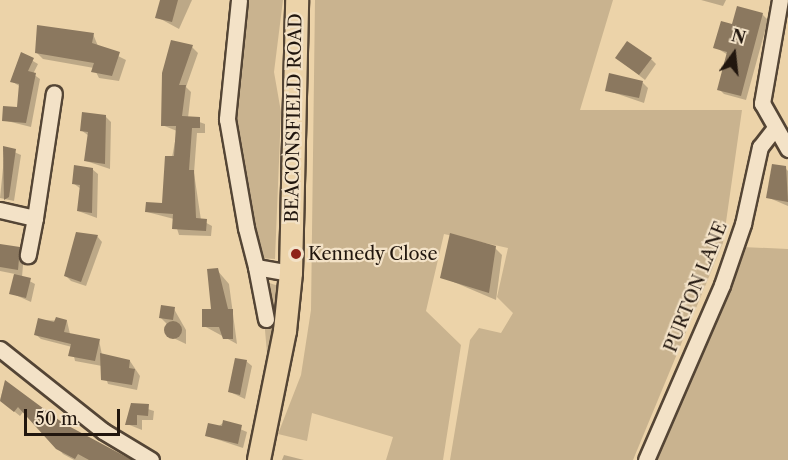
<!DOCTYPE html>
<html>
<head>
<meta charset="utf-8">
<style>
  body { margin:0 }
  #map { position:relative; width:788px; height:460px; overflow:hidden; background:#ecd3a9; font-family:"Libre Caslon Text",serif }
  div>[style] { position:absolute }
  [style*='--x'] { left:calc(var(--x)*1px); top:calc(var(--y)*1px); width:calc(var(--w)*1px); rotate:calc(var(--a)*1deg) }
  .green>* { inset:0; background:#c9b38f }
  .shadow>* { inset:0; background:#0003 }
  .building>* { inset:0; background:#8b785f }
  .round { border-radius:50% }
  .roads { filter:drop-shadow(2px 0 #544535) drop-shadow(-2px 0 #544535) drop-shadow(0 2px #544535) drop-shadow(0 -2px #544535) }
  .minor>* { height:15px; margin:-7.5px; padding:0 7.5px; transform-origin:7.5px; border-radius:7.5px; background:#f3e2c7 }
  .primary>* { height:22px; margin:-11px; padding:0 11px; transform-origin:11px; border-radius:11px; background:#ecd3a9 }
  .dots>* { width:16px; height:16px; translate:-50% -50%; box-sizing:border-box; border:3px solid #f3e2c7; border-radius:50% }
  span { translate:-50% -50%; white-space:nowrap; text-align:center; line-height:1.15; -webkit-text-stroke:4.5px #f3e2c7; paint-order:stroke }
  .street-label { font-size:18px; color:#21160e }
  .poi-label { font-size:18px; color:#21160e }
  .left { translate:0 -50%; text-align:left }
  .north { position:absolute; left:704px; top:24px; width:60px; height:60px; -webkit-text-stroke:4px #f3e2c7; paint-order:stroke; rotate:15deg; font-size:16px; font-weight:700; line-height:24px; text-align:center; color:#21160e }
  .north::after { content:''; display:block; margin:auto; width:21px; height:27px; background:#21160e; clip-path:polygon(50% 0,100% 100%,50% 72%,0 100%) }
  .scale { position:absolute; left:24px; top:409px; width:96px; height:27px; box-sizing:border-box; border:3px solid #21160e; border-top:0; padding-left:8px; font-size:18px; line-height:21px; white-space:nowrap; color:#21160e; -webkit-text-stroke:4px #f3e2c7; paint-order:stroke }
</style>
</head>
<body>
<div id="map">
  <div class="green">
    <i style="clip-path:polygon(246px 0,283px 0,274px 72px,281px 112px,275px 259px,258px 258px,235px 126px,237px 46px)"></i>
    <i style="clip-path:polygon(315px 0,613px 0,580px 110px,742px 110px,723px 243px,633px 460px,450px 460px,470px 340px,479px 328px,501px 333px,513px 313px,497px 297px,508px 248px,444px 234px,426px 311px,461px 345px,443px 460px,386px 460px,393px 437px,312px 413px,307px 441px,278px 434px,301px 375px,311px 310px)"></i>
    <i style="clip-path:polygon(742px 247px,788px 249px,788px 460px,656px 460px)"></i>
    <i style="clip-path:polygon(266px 282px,282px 287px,269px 377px,265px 330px)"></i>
  </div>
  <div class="shadow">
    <i style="clip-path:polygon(162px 0,192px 0,179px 29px,157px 17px)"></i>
    <i style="clip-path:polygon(701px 0,726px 0,723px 6px)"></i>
    <i style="clip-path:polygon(762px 14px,768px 20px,746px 100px,724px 94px,719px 89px,728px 55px,715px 47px,733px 25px)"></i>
    <i style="clip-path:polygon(93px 34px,98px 46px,126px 60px,119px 81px,99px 78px,94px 68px,43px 59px,36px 52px)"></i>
    <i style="clip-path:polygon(192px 47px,198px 53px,186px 87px,191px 92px,188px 118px,205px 124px,205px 133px,197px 133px,194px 173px,201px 220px,212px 226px,211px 236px,179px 235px,174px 219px,147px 212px,163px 205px,177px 131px,162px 125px)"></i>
    <i style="clip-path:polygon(21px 54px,38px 64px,33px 74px,40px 79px,31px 127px,3px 120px,18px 109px,21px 87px,11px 81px)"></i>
    <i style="clip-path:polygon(617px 58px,651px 59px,656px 64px,645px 80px)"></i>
    <i style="clip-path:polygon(642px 82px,648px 88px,644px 103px,606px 90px)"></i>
    <i style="clip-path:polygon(106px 117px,111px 122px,110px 169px,86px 161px,89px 136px,81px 130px)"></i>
    <i style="clip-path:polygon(5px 148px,21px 155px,14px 201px,0 198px)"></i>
    <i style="clip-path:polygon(785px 168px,788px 171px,788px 206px,767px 197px)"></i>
    <i style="clip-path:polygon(92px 169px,98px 174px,97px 218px,78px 211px,81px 189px,73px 183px)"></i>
    <i style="clip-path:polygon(97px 236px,102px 242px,86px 286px,71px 281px,66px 276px)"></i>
    <i style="clip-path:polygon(0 246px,24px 254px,22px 277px,35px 284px,31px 302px,11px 293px,15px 274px,0 271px)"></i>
    <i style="clip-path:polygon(495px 248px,502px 255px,496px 300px,442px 277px)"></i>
    <i style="clip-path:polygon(217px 270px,229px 284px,237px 344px,204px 326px,212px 310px)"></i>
    <i style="clip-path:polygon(174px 309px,186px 330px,186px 344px,165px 334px,167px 324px,161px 318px)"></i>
    <i style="clip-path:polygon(39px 320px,67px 321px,70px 334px,99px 340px,102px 355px,130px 361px,140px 376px,137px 390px,108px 384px,102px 366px,75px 361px,72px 347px,41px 339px,35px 334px)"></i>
    <i style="clip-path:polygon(246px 361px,252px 366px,245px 399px,230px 392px)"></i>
    <i style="clip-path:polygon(5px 382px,62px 424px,129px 460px,74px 460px,63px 454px,24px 411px,20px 416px,0 400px)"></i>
    <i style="clip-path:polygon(132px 404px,154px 411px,153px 420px,142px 420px,142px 430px,127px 424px)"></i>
    <i style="clip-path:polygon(224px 422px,247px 432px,243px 448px,207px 436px)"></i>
    <i style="clip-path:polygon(284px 455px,304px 460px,282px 460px)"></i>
  </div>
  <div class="building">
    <i style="clip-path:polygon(160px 0,178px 0,172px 22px,155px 18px)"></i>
    <i style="clip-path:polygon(737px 6px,763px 13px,741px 96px,717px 90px,727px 52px,713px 48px,721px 21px,732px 24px)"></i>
    <i style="clip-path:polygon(37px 25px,94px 33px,92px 43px,120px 52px,112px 76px,91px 72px,94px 63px,35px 53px)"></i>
    <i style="clip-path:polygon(171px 40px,193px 45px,179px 85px,186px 85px,182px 116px,200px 117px,200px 128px,192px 128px,189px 170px,194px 170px,196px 218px,207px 219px,206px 231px,172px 229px,173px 214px,145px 212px,146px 202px,162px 203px,165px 156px,174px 156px,176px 126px,161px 126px,162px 73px)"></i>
    <i style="clip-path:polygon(627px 41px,652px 58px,639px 75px,615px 58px)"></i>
    <i style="clip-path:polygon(21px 52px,34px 58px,28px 71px,36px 73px,26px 123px,2px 121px,3px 106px,17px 107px,19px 84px,10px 82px)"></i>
    <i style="clip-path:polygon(609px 73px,643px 81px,639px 98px,605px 91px)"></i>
    <i style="clip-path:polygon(82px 112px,106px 115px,105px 164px,84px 161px,88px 132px,80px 131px)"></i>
    <i style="clip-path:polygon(3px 146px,16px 149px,9px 197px,4px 200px)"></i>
    <i style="clip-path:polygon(772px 164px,786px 166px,788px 202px,766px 198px)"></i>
    <i style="clip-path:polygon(74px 165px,93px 168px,92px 213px,77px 211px,80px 185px,72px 184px)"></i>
    <i style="clip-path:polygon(76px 232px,98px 235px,81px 282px,64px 276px)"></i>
    <i style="clip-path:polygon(450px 233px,496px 246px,489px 293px,440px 278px)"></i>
    <i style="clip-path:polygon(0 244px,20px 247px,18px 270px,0 267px)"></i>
    <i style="clip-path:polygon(218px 268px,228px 309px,233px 309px,233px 339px,223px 339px,219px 327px,202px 327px,202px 309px,211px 309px,207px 269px)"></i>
    <i style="clip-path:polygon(14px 274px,31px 278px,26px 298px,9px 294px)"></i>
    <i style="clip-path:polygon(161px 305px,175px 307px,173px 320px,159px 318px)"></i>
    <i style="clip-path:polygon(56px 317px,67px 320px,64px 332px,100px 339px,95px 361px,68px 356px,71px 344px,34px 335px,38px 318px,54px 322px)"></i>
    <i class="round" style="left:164px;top:321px;width:18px;height:18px"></i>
    <i style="clip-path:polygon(100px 353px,130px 360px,129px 368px,135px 369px,132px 385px,101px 380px)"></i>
    <i style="clip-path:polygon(235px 358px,247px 360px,240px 395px,228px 392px)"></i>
    <i style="clip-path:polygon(5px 380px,63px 423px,132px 460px,89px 460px,78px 454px,75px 459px,56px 449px,18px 407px,14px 412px,0 401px)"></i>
    <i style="clip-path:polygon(131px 403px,149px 404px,148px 416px,137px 415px,137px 425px,125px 425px)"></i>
    <i style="clip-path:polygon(223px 420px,242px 425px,238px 444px,205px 436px,208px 423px,222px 426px)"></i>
  </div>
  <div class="roads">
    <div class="minor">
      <i style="--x:239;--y:0;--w:120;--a:95.8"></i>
      <i style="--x:227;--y:119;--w:111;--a:80.1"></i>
      <i style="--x:246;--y:228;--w:40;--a:75.6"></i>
      <i style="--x:256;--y:267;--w:36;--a:10"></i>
      <i style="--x:780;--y:0;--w:105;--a:99.9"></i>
      <i style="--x:762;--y:103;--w:53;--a:60.5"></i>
      <i style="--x:0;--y:210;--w:36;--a:13"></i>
      <i style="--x:35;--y:218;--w:38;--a:101"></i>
      <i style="--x:35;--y:218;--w:126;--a:-81.4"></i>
      <i style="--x:256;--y:267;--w:53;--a:79.1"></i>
      <i style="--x:0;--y:349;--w:132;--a:38.5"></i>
      <i style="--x:103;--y:431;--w:56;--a:31.1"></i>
      <i style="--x:646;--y:460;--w:191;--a:-66.5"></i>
      <i style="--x:722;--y:285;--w:65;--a:-71"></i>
      <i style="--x:743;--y:224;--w:79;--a:-77.6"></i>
      <i style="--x:760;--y:147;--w:24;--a:-52"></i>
    </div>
    <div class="primary">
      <i style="--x:259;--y:460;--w:132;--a:-78.6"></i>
      <i style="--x:285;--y:331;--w:58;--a:-84.1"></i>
      <i style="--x:291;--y:273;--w:273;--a:-88.7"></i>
    </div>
  </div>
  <div class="dots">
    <i style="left:296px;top:254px;background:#8f2418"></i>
  </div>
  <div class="street-label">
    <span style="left:294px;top:118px;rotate:-89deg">BEACONSFIELD ROAD</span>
    <span style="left:696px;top:287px;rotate:-68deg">PURTON LANE</span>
  </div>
  <div class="poi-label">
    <span class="left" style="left:308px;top:254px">Kennedy Close</span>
  </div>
  <div class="north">N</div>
  <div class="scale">50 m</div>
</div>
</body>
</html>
